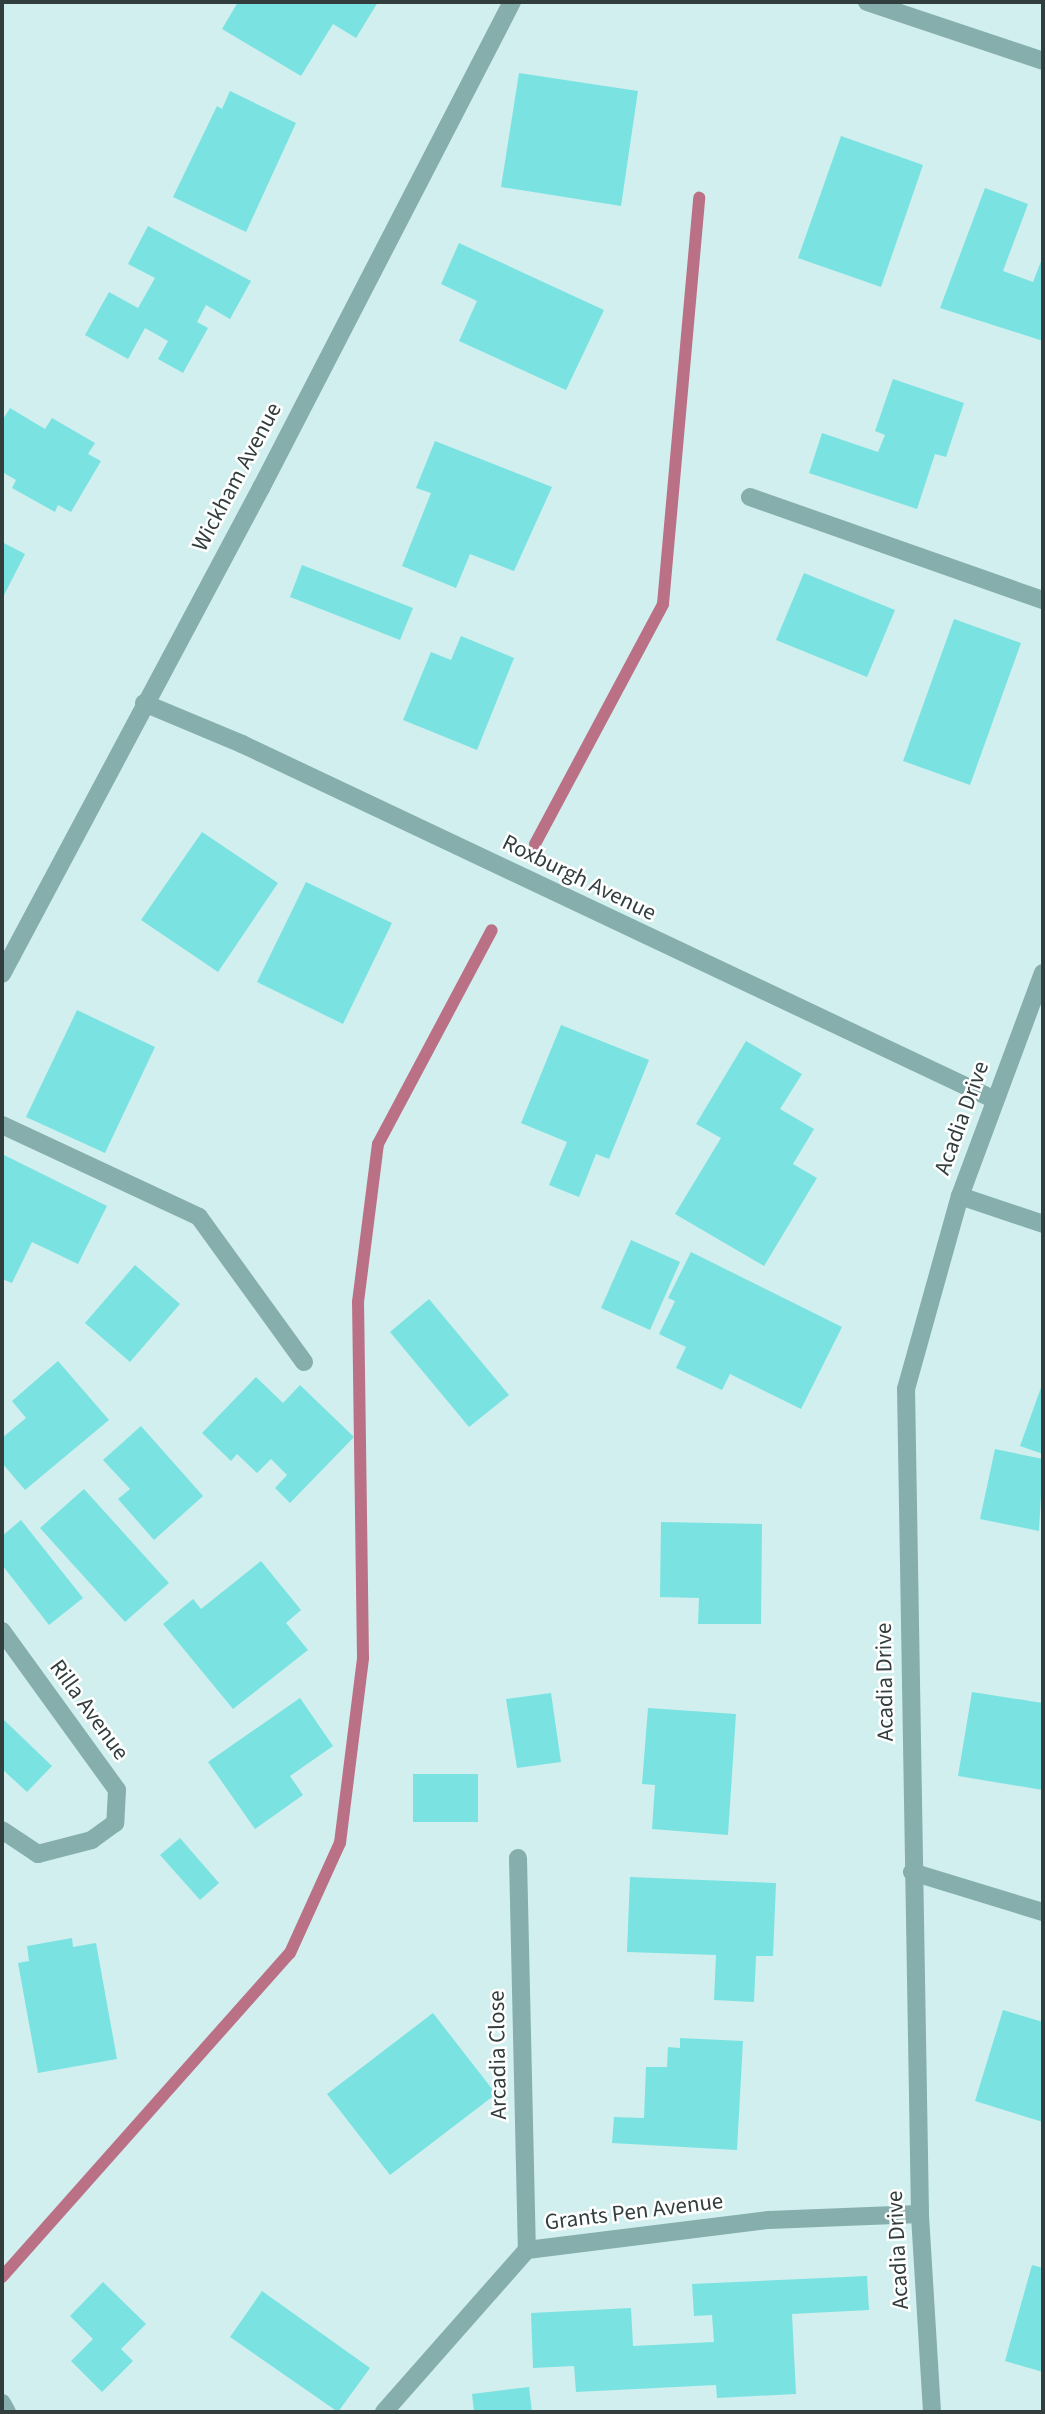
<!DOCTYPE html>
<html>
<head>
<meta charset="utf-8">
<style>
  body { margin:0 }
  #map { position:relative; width:1045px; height:2414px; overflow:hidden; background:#d1efee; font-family:"Source Sans 3",sans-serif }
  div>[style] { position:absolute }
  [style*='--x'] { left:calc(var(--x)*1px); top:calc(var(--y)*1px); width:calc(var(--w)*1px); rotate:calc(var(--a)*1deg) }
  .stream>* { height:12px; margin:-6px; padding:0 6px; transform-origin:6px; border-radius:6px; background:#bb7185 }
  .building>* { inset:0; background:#7ae3e2 }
  .minor>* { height:18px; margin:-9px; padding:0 9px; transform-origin:9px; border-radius:9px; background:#85aead }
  span { translate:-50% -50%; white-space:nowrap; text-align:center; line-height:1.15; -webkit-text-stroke:5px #fff; paint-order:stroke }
  .street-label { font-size:23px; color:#323e3e }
  .frame { position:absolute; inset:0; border:4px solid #323e3e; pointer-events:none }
</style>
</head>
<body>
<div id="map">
  <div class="stream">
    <i style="--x:535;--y:844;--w:272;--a:-61.9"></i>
    <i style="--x:663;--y:604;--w:408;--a:-84.9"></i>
    <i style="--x:2;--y:2277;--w:433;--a:-48.4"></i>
    <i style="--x:290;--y:1953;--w:121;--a:-65.6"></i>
    <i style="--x:340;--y:1843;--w:186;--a:-82.9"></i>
    <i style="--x:363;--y:1658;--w:356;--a:-90.8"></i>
    <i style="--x:358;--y:1302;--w:159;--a:-82.8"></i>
    <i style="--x:378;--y:1144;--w:242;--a:-62"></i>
  </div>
  <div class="building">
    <i style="clip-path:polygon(238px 2px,378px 2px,356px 38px,333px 24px,301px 76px,222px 29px)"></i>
    <i style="clip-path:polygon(519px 73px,638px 91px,621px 206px,501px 187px)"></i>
    <i style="clip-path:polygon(230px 91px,296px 123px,246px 232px,173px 197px,217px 106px,222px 109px)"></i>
    <i style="clip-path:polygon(841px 136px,923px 165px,881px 287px,798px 258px)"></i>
    <i style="clip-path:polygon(985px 188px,1028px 204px,1003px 271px,1033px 282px,1043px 256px,1043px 341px,940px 308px)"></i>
    <i style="clip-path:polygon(148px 226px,251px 281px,230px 319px,206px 305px,197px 322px,208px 328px,183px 373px,158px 359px,168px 341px,145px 328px,128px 359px,85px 335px,109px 292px,138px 308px,155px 278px,128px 264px)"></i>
    <i style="clip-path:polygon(459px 243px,604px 310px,566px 390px,459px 341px,477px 301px,441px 284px)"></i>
    <i style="clip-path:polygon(893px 379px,964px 403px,946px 457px,935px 454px,917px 509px,809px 473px,822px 433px,878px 452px,885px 435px,875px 431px)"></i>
    <i style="clip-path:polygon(10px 408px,45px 429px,52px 418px,95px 443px,88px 454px,101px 461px,71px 512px,58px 505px,55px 512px,12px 488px,16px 480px,2px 472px,2px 421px)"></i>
    <i style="clip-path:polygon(435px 441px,552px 487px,514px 571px,470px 554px,456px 588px,402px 566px,431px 493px,416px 488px)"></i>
    <i style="clip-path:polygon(2px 542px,25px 554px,2px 599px)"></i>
    <i style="clip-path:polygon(302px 565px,413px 608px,400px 640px,290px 597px)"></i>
    <i style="clip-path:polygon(804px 573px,895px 610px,867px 677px,776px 640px)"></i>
    <i style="clip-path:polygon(954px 619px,1021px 643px,970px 785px,903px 761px)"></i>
    <i style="clip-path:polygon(461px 636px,514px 658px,477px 750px,403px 720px,431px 652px,451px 660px)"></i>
    <i style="clip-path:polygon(202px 832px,278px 883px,218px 972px,141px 920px)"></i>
    <i style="clip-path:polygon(306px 882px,392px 923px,343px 1024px,257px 982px)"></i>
    <i style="clip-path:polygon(77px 1010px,155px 1047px,105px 1153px,26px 1117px)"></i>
    <i style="clip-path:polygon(561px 1025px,649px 1060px,609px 1159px,596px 1154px,579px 1197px,549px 1185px,567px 1142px,521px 1123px)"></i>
    <i style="clip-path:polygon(746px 1041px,802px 1074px,780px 1109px,814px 1129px,793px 1164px,817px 1178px,764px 1266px,675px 1214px,721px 1138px,696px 1124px)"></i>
    <i style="clip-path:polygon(2px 1154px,107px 1206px,78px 1264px,32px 1242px,12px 1283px,2px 1279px)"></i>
    <i style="clip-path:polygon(631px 1240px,680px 1262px,650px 1330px,601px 1308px)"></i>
    <i style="clip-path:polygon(691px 1252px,842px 1327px,801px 1409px,730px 1374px,722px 1390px,676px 1368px,686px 1347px,659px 1334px,675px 1301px,668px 1298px)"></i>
    <i style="clip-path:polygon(135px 1265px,180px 1304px,130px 1362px,85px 1323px)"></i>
    <i style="clip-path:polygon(429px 1299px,509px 1395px,469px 1427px,390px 1332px)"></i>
    <i style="clip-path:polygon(58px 1361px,109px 1420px,25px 1490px,2px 1463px,2px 1438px,26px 1418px,12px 1401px)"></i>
    <i style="clip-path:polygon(256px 1377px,283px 1403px,300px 1385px,354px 1437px,290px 1503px,275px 1488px,287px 1475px,271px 1459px,257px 1473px,237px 1454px,231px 1461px,202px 1433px)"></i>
    <i style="clip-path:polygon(1043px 1382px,1043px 1454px,1020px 1446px)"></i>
    <i style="clip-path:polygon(141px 1426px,203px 1496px,154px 1540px,118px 1499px,130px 1489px,103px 1460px)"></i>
    <i style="clip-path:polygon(995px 1449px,1043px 1459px,1039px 1531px,980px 1519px)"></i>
    <i style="clip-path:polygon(84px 1489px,169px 1583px,125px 1622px,40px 1528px)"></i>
    <i style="clip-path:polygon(21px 1520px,83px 1598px,49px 1625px,2px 1565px,2px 1536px)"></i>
    <i style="clip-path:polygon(661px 1522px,762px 1524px,761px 1624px,698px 1624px,699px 1598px,660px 1597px)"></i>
    <i style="clip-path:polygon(261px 1561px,301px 1610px,286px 1623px,308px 1650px,233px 1709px,163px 1624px,193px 1599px,201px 1609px)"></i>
    <i style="clip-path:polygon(972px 1692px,1043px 1703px,1043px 1790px,958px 1776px)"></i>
    <i style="clip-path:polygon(551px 1693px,561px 1762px,517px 1768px,506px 1699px)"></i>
    <i style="clip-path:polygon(300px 1698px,333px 1746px,290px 1776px,303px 1795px,255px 1829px,208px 1762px)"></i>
    <i style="clip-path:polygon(648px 1708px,736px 1714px,728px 1835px,652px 1829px,655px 1785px,642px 1784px)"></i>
    <i style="clip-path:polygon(2px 1718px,52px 1766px,27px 1792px,2px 1769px)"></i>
    <i style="clip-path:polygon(413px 1774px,478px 1774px,478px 1822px,413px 1822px)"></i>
    <i style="clip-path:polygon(180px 1838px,219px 1883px,200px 1900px,160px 1855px)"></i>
    <i style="clip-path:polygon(630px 1877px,776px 1883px,773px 1956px,756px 1956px,754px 2002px,714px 2000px,716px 1955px,627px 1952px)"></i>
    <i style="clip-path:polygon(72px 1938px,73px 1947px,96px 1943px,117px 2059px,38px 2073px,18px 1963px,29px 1961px,27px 1946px)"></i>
    <i style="clip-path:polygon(1003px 2010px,1043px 2022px,1043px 2122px,975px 2101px)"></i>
    <i style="clip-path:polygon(433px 2013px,496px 2094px,390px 2175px,327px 2094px)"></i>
    <i style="clip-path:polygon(680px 2038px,743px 2041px,737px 2150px,612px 2143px,614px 2117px,644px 2118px,646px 2067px,667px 2067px,668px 2047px,680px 2048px)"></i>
    <i style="clip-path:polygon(1032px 2265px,1043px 2268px,1043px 2372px,1005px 2361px)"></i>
    <i style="clip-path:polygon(867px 2276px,869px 2310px,792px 2314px,796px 2394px,717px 2398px,716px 2385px,576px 2392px,574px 2366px,533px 2368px,531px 2313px,631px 2308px,633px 2346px,714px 2342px,712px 2315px,694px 2316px,692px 2284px)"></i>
    <i style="clip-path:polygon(103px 2282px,146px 2324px,121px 2349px,133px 2361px,102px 2392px,71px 2361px,93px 2339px,70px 2316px)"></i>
    <i style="clip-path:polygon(262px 2291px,370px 2368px,338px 2412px,230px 2337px)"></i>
    <i style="clip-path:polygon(529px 2387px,532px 2412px,474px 2412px,472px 2394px)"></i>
  </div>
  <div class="minor">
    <i style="--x:867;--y:2;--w:186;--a:18.5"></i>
    <i style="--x:750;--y:497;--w:311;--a:19.4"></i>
    <i style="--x:144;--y:703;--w:106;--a:22.7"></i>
    <i style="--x:242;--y:744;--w:831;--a:25.3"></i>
    <i style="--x:2;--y:974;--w:551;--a:-61.95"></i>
    <i style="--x:261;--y:488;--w:547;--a:-62.69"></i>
    <i style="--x:2;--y:1125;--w:217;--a:25"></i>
    <i style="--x:199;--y:1217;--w:179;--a:54.1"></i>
    <i style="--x:960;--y:1196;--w:88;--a:18.6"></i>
    <i style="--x:2;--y:1631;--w:196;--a:54.1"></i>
    <i style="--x:117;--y:1790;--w:33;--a:93"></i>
    <i style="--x:115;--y:1823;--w:29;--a:144"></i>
    <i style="--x:92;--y:1840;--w:56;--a:165.5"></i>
    <i style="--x:38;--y:1854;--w:43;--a:-146.3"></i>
    <i style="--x:518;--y:1858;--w:392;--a:88.7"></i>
    <i style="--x:912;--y:1872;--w:137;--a:17"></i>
    <i style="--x:2;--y:2403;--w:10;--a:61"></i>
    <i style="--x:384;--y:2412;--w:216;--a:-48.6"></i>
    <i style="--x:527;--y:2250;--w:244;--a:-7.1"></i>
    <i style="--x:769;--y:2220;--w:151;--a:-2.3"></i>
    <i style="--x:932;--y:2412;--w:198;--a:-93.5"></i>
    <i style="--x:920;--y:2214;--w:825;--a:-90.97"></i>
    <i style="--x:906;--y:1389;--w:200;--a:-74.4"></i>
    <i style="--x:960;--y:1196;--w:238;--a:-69.6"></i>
  </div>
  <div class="street-label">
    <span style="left:237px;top:477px;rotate:-62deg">Wickham Avenue</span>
    <span style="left:579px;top:878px;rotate:26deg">Roxburgh Avenue</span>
    <span style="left:962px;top:1118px;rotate:-70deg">Acadia Drive</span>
    <span style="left:885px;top:1682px;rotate:-91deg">Acadia Drive</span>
    <span style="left:89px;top:1710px;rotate:54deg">Rilla Avenue</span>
    <span style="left:498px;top:2055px;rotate:-91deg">Arcadia Close</span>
    <span style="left:634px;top:2212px;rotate:-7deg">Grants Pen Avenue</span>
    <span style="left:898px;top:2250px;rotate:-93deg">Acadia Drive</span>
  </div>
  <div class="frame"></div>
</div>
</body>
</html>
